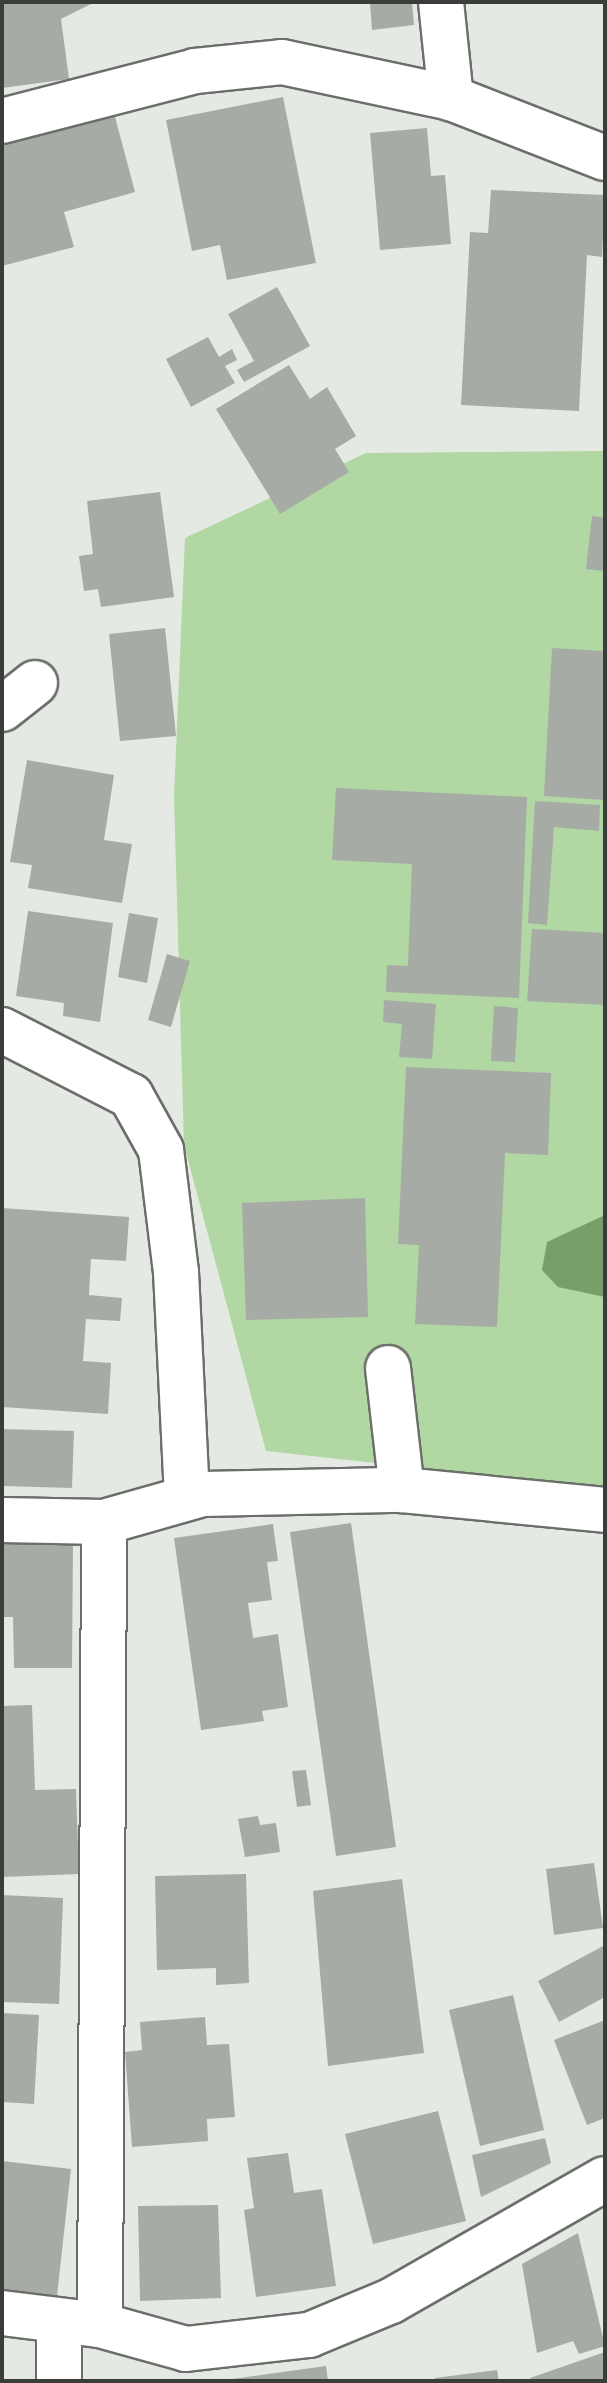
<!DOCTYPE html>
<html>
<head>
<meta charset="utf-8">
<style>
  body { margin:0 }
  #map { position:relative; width:607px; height:2383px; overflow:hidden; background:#e5e9e4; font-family:"Playfair Display",serif }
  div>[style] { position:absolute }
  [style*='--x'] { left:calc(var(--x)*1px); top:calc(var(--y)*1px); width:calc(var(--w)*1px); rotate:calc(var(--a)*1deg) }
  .green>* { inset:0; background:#b1d7a2 }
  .water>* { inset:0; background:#799f69 }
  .building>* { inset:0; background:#a7aba6 }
  .roads { filter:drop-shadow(2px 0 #6b6e6a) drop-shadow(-2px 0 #6b6e6a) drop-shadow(0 2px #6b6e6a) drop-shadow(0 -2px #6b6e6a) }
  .minor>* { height:44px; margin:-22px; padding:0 22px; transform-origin:22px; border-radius:22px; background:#fff }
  span { translate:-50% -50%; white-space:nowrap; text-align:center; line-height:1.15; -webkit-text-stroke:8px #f3f6f1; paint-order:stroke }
  .frame { position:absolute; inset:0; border:4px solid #3b3d3b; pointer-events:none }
</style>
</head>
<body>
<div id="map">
  <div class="green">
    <i style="clip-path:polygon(605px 451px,605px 1488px,266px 1451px,184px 1145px,174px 797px,185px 538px,366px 453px)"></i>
  </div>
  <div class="water">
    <i style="clip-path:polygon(605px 1215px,605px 1297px,558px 1287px,542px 1270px,547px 1242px)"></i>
  </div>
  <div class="building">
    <i style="clip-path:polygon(2px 2px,95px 2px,61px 19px,69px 79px,2px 88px)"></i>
    <i style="clip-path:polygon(370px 2px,412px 2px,414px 25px,372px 30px)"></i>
    <i style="clip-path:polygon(283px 97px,316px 263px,227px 280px,220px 245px,192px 251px,166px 120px)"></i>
    <i style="clip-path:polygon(114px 113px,135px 192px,64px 212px,74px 247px,2px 266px,2px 144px)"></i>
    <i style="clip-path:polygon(427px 128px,431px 176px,445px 175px,451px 244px,380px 250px,370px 133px)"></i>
    <i style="clip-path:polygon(491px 190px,605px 195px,602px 257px,587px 255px,579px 411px,461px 405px,470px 232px,488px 233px)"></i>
    <i style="clip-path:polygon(277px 287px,310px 346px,244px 382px,237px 370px,254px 361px,228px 314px)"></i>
    <i style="clip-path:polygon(208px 337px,219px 357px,232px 349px,237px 360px,225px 366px,235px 383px,191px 407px,166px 359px)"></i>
    <i style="clip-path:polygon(289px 365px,310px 399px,327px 387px,356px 436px,335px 449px,349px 472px,280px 514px,216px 409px)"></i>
    <i style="clip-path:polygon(160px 492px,174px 597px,101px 607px,98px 589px,84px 591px,79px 556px,93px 554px,87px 501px)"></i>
    <i style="clip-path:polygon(592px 516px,605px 518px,605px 571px,586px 569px)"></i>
    <i style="clip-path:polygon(165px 628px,176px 736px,120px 741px,109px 634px)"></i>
    <i style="clip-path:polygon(552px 648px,605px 651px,605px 800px,544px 796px)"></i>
    <i style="clip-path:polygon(27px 760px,114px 775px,104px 840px,132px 844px,122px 903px,28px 888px,32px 865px,10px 862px)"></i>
    <i style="clip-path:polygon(336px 788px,527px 797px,519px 998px,386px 992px,387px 965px,408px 966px,412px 864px,332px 860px)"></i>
    <i style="clip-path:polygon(535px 801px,600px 805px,599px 831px,554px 827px,547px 925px,528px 923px)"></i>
    <i style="clip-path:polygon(28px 911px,113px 923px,100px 1022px,63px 1016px,64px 1003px,16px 996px)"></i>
    <i style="clip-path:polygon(129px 913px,158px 918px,147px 983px,118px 977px)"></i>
    <i style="clip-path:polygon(532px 929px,605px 933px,605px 1005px,527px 1001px)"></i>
    <i style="clip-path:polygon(167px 954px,190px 961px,171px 1027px,148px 1020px)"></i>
    <i style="clip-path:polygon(384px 1000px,436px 1004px,432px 1059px,399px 1057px,402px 1024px,383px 1022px)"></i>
    <i style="clip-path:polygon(494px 1006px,518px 1008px,515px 1062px,491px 1061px)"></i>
    <i style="clip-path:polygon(406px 1067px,551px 1073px,548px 1155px,505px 1153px,497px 1327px,415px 1324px,419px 1245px,398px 1244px)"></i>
    <i style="clip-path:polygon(365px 1198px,368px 1317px,246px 1320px,242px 1203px)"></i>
    <i style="clip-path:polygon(2px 1208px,129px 1217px,126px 1261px,91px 1259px,89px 1295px,122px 1298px,120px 1321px,86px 1319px,83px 1361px,111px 1363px,108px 1414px,2px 1407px)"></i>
    <i style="clip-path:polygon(2px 1429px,74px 1431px,72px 1488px,2px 1486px)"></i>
    <i style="clip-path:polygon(351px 1523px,396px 1847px,336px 1856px,290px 1532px)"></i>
    <i style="clip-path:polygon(273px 1524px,278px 1561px,267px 1562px,272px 1600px,248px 1603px,253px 1638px,278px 1634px,288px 1707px,262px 1711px,264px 1721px,201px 1730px,174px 1538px)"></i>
    <i style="clip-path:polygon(2px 1543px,73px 1543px,72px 1668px,14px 1668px,13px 1617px,2px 1617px)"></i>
    <i style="clip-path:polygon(32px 1705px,35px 1790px,76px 1789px,79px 1874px,2px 1877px,2px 1706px)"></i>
    <i style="clip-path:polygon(306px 1770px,311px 1805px,297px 1807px,292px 1771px)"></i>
    <i style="clip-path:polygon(258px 1816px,260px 1825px,276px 1823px,280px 1852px,245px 1857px,238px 1819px)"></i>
    <i style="clip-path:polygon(594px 1863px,603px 1928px,554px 1935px,546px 1869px)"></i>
    <i style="clip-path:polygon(246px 1874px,249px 1983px,216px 1985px,216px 1968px,157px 1970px,155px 1876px)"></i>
    <i style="clip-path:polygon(402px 1879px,424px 2053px,328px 2066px,313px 1891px)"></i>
    <i style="clip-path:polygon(2px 1895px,63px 1898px,59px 2004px,2px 2002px)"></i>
    <i style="clip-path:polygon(605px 1945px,605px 1997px,559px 2022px,538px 1981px)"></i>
    <i style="clip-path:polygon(513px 1995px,544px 2130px,480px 2146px,449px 2010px)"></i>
    <i style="clip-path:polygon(2px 2013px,39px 2015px,34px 2104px,2px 2102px)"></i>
    <i style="clip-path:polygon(205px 2017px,207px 2045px,229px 2044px,235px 2117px,207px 2119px,208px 2141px,132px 2147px,125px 2052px,142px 2050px,140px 2022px)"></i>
    <i style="clip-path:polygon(605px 2020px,605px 2118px,587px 2125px,554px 2040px)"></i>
    <i style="clip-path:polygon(438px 2111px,466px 2221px,373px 2244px,345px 2134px)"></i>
    <i style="clip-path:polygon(545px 2138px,551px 2163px,481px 2197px,472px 2155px)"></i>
    <i style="clip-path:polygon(288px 2153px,294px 2193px,322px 2189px,336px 2286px,256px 2297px,244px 2210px,254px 2208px,247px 2158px)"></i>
    <i style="clip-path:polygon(2px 2161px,71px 2169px,57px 2296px,2px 2296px)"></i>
    <i style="clip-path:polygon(218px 2205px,221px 2298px,140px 2301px,138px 2206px)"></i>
    <i style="clip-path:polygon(578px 2233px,605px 2346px,579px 2354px,573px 2341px,537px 2353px,522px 2264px)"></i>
    <i style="clip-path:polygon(605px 2352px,605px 2381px,531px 2381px,530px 2378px)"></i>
    <i style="clip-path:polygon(326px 2366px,328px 2381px,232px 2381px,232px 2379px)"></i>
    <i style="clip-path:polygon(497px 2370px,499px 2381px,435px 2381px,435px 2378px)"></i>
  </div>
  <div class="roads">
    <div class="minor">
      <i style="--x:441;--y:2;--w:97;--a:84.1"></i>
      <i style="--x:2;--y:121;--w:199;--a:-14.5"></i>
      <i style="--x:195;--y:71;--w:87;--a:-5.9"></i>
      <i style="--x:282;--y:62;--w:173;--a:12"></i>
      <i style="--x:451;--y:98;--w:165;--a:21.3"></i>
      <i style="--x:2;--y:709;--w:42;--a:-38.2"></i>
      <i style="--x:2;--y:1030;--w:145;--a:27.1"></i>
      <i style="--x:131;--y:1096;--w:62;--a:60.9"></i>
      <i style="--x:161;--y:1150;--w:123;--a:83"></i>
      <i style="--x:176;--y:1272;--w:226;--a:87.2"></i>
      <i style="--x:388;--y:1368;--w:123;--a:83.5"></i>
      <i style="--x:2;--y:1520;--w:102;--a:1.1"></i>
      <i style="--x:104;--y:1522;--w:103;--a:-15.8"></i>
      <i style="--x:203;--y:1494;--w:199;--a:-1.2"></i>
      <i style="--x:402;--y:1490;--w:204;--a:5.6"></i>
      <i style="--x:2;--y:2313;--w:99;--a:7"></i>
      <i style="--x:100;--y:2325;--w:89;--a:15.6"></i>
      <i style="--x:186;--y:2349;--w:124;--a:-6.5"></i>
      <i style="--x:309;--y:2335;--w:89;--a:-22.5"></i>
      <i style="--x:391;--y:2301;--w:246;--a:-29.7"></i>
      <i style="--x:100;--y:2325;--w:803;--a:-89.71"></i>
      <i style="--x:59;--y:2381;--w:57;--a:-90"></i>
    </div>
  </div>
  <div class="frame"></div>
</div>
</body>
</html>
